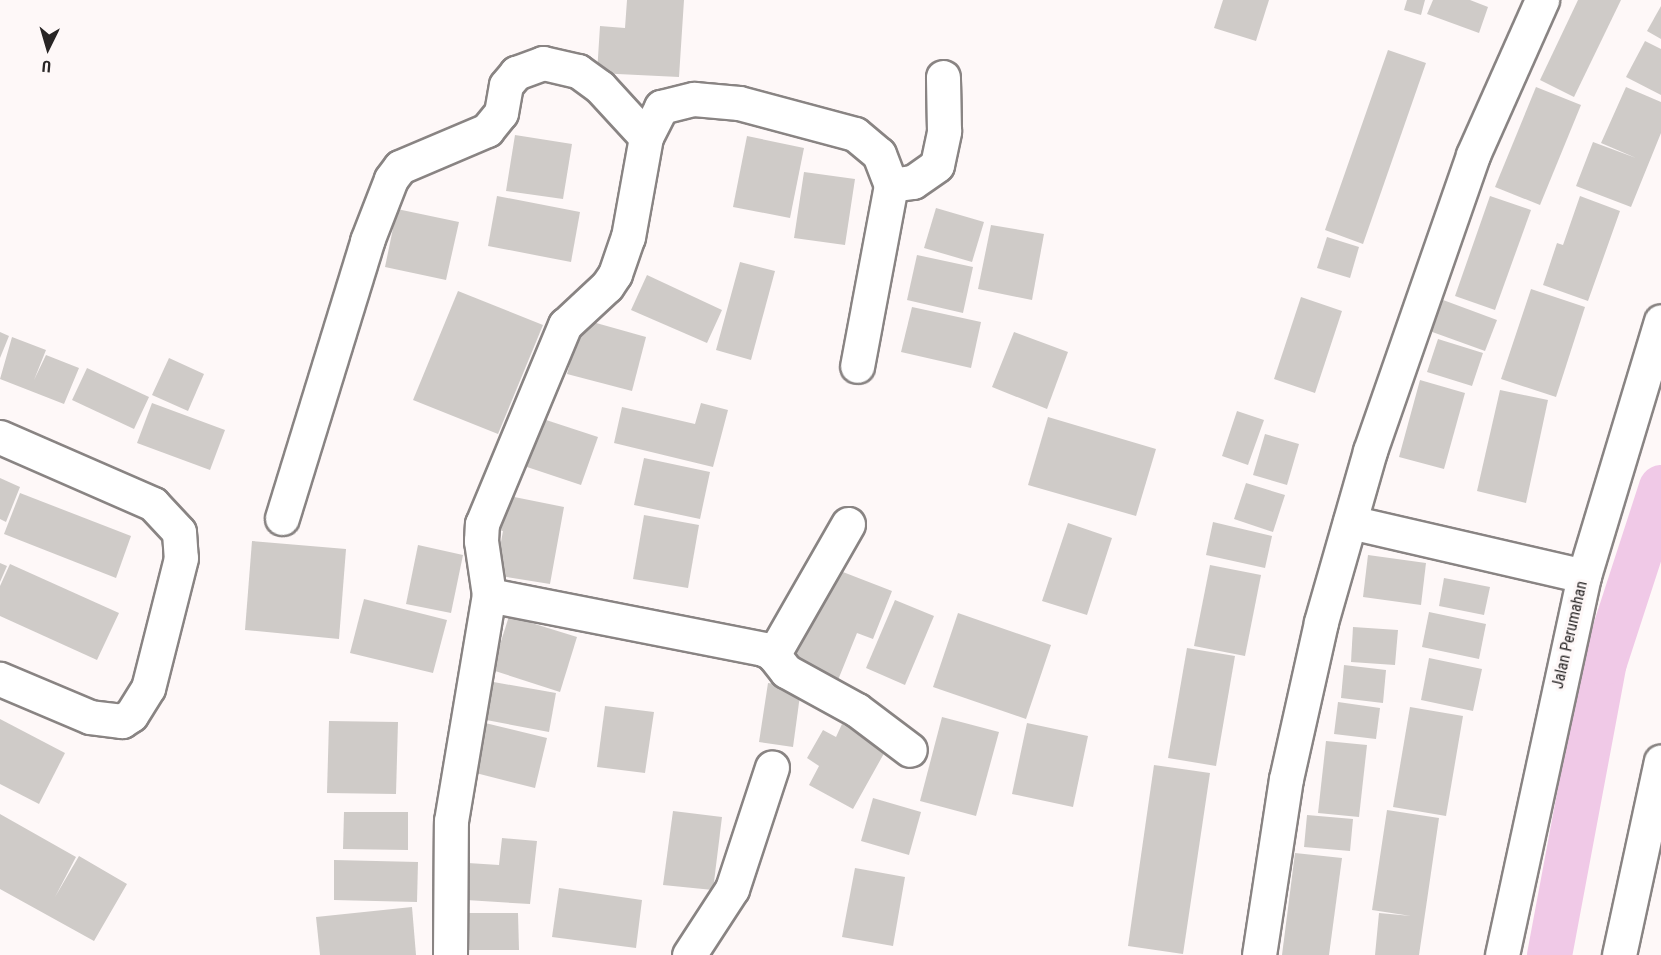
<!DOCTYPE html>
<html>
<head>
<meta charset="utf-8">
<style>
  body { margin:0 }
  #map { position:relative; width:1661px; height:955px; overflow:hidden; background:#fef8f8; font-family:"Roboto Condensed",sans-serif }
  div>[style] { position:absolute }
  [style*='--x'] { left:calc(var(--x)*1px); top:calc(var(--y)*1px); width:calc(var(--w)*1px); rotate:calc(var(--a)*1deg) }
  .canal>* { height:45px; margin:-22.5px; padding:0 22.5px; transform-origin:22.5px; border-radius:22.5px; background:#f0c9e7 }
  .building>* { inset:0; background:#cfcbc8 }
  .roads { filter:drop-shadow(2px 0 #898483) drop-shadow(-2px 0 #898483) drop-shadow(0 2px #898483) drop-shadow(0 -2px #898483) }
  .street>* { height:33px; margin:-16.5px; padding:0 16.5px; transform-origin:16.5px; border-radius:16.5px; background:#fff }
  span { translate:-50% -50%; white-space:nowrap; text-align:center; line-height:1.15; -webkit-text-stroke:6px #fef8f8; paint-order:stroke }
  .street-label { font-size:16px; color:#282525 }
  .north { position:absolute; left:18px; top:18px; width:60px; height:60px; -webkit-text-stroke:4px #fef8f8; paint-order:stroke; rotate:185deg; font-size:16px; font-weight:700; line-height:24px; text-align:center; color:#282525 }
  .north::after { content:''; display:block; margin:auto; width:21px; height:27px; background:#282525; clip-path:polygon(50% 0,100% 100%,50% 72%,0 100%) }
</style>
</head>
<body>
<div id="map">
  <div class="canal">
    <i style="--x:1549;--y:955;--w:298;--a:-79.4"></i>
    <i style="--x:1604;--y:662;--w:184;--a:-72"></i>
  </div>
  <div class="building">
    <i style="clip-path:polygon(627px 0,684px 0,679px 77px,597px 73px,600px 26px,625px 28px)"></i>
    <i style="clip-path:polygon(1223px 0,1269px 0,1256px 41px,1214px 28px)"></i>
    <i style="clip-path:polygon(1407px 0,1425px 0,1421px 15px,1404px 10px)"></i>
    <i style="clip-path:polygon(1433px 0,1470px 0,1488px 7px,1479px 33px,1427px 14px)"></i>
    <i style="clip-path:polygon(1578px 0,1621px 0,1574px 97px,1540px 80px)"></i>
    <i style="clip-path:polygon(1661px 6px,1661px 39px,1647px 31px)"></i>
    <i style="clip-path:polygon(1645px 41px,1661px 49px,1661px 95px,1626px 77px)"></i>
    <i style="clip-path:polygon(1388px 50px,1426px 63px,1363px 244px,1325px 230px)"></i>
    <i style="clip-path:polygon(1536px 87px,1581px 105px,1540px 205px,1495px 187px)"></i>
    <i style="clip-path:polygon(1626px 87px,1661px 102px,1661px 133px,1631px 207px,1576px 186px,1593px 142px,1636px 158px,1601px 143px)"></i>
    <i style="clip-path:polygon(515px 135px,572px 144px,563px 199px,506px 191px)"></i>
    <i style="clip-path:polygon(747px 136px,804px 148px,790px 218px,733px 207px)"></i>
    <i style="clip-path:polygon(804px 172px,855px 179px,845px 245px,794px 238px)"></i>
    <i style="clip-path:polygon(497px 196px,580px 212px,571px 262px,488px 246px)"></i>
    <i style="clip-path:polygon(1490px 196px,1531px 210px,1495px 310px,1455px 296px)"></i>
    <i style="clip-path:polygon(1580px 196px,1620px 211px,1588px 301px,1543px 285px,1557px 243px,1563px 245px)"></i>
    <i style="clip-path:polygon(936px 208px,984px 222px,972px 262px,924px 248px)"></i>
    <i style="clip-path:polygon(397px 209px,459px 222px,446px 280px,385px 267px)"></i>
    <i style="clip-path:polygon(991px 225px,1044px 234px,1032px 300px,978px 289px)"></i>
    <i style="clip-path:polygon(1327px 237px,1359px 247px,1350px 278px,1317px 268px)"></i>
    <i style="clip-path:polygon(917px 255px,973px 267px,963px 313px,907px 300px)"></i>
    <i style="clip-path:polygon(740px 262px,775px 271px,751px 360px,716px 350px)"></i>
    <i style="clip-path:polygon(647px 275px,722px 310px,707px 343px,631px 310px)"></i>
    <i style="clip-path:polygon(1531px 289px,1585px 307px,1556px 397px,1501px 379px)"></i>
    <i style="clip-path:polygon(458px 291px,543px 325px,498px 434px,413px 400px)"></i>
    <i style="clip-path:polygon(1301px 297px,1342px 311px,1315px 393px,1274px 379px)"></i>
    <i style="clip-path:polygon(1435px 297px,1497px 320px,1485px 351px,1424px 329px)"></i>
    <i style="clip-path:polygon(912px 307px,981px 322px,971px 368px,901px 352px)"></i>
    <i style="clip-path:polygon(582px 319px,646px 337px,632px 391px,567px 374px)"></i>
    <i style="clip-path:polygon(0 332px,9px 336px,0 358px)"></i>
    <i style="clip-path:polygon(1014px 332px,1068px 352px,1047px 409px,992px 387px)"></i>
    <i style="clip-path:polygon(12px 337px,46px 350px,34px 380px,46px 355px,79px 368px,64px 404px,0 379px)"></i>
    <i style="clip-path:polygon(1438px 339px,1483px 353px,1472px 386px,1427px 372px)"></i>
    <i style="clip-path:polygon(169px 358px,204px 374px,188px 411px,152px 395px)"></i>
    <i style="clip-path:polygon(87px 368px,149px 397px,134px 429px,72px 400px)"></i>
    <i style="clip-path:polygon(1420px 380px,1465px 393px,1444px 469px,1399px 457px)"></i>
    <i style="clip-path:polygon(1500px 390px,1548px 400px,1526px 503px,1477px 491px)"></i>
    <i style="clip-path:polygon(152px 403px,225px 430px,210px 470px,137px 443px)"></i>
    <i style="clip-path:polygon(701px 403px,728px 410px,713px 467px,614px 443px,622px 407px,695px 424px)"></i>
    <i style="clip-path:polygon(1237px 411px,1264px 420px,1248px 465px,1222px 456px)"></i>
    <i style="clip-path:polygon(1048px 417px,1156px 449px,1136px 516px,1028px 485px)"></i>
    <i style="clip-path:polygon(540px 418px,598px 437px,581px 485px,524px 466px)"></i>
    <i style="clip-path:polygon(1265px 434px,1299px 444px,1287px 485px,1253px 475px)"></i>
    <i style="clip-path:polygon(644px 458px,710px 472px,700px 519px,634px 505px)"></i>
    <i style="clip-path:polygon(0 478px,20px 487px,6px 522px,0 519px)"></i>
    <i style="clip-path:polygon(1246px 483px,1285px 495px,1273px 532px,1234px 519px)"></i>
    <i style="clip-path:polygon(20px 493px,131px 536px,116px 578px,4px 534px)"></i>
    <i style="clip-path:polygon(494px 493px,564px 507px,550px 584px,495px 575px,503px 531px,487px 528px)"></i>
    <i style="clip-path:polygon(644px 515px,699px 525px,688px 588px,633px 579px)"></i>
    <i style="clip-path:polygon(1213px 522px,1272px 536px,1265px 568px,1206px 555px)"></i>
    <i style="clip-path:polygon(1068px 523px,1112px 538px,1087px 615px,1042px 601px)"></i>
    <i style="clip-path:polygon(252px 541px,346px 549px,339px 639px,245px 630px)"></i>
    <i style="clip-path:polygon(418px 545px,463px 555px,451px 613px,406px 604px)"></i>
    <i style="clip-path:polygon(1368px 555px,1426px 563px,1421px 605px,1363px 597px)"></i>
    <i style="clip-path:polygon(0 563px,7px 566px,0 582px)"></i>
    <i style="clip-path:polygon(10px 564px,119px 613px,97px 660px,0 616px,0 586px)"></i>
    <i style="clip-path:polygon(1210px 565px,1261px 575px,1245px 656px,1194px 646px)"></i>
    <i style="clip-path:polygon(830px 567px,892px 591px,873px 639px,857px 633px,838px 680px,791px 661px)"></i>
    <i style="clip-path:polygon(1444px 578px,1490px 587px,1484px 615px,1439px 606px)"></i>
    <i style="clip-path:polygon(364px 599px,447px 620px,433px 673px,350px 653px)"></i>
    <i style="clip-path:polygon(895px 600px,934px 616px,905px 685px,866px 668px)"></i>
    <i style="clip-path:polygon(1429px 612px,1486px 624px,1479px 659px,1422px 647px)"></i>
    <i style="clip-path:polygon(958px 613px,1051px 645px,1026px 719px,933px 687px)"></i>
    <i style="clip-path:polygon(509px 616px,577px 637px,560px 692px,492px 670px)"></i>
    <i style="clip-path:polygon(1353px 627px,1398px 630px,1395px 665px,1351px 662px)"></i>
    <i style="clip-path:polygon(1187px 648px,1235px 656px,1216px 766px,1168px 758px)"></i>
    <i style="clip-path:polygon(1429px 658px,1482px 669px,1473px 711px,1421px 700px)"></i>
    <i style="clip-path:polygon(1344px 665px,1386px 670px,1383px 703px,1341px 698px)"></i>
    <i style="clip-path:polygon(488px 681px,556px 693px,549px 732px,481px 719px)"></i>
    <i style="clip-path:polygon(768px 683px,801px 688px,793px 747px,759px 742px)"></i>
    <i style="clip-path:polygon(1338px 702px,1380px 708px,1376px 739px,1334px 734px)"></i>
    <i style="clip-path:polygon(605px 706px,654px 712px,645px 773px,597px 767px)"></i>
    <i style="clip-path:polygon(1410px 707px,1463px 716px,1446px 816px,1393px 807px)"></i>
    <i style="clip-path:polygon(942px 717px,999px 732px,976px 816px,920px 801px)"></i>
    <i style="clip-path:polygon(0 719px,65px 753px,39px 804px,0 784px)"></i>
    <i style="clip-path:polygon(329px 721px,398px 722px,396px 794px,327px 793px)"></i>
    <i style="clip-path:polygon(481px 722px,547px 738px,535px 788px,468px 771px)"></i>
    <i style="clip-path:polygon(1027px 723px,1088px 736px,1073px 807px,1012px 794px)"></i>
    <i style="clip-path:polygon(842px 724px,887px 748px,853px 809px,809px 785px,819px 766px,807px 758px,823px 730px,836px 737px)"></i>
    <i style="clip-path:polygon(1326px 741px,1367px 745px,1359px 817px,1318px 813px)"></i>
    <i style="clip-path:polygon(1154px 765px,1210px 773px,1183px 954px,1128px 946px)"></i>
    <i style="clip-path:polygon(873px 798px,921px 812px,909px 855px,861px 841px)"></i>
    <i style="clip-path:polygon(1387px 810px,1439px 818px,1419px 955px,1375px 955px,1379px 913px,1411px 916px,1372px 910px)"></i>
    <i style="clip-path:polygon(673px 811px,722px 817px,713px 890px,663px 885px)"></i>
    <i style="clip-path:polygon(344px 812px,408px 812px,408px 850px,343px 849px)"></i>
    <i style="clip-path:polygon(0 814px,76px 857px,55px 897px,79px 856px,127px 884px,94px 941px,0 889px)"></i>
    <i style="clip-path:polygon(1307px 815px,1353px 819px,1350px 851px,1304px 847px)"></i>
    <i style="clip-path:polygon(502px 838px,537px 841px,530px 904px,466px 900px,468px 863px,499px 865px)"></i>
    <i style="clip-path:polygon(1295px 853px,1342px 858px,1329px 955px,1282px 955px)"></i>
    <i style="clip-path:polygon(334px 860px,418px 862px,417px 902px,334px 900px)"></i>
    <i style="clip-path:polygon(855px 868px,905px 877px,893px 946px,842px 937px)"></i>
    <i style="clip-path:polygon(559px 888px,642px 900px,636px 948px,552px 937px)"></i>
    <i style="clip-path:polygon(412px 907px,416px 955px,320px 955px,316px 917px)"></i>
    <i style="clip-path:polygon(462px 913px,518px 913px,519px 950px,462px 950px)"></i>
  </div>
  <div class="roads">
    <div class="street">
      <i style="--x:891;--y:185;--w:22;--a:-8"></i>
      <i style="--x:913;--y:182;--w:29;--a:-35"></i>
      <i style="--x:937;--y:165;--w:35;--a:-78"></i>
      <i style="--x:944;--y:131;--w:54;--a:-91.1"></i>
      <i style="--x:0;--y:437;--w:167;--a:23.6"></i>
      <i style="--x:153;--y:504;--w:38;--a:47"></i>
      <i style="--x:179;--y:532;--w:26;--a:86"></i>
      <i style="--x:181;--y:558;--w:134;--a:104.2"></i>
      <i style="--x:148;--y:688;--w:32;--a:122"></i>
      <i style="--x:131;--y:715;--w:11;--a:146"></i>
      <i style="--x:122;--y:721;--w:32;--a:-173"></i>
      <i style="--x:90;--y:717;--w:98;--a:-157.1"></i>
      <i style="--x:282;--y:518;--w:290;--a:-72.9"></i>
      <i style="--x:367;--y:241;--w:66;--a:-68.8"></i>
      <i style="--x:391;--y:179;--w:15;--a:-53"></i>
      <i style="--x:400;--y:167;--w:95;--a:-23"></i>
      <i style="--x:487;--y:130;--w:22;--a:-51"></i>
      <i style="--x:501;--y:113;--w:28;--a:-80"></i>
      <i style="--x:506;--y:85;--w:16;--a:-50"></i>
      <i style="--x:516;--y:73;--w:29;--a:-20"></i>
      <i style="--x:543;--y:63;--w:36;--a:13"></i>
      <i style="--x:578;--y:71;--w:27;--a:36"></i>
      <i style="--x:600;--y:87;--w:68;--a:47.4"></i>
      <i style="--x:1350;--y:522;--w:240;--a:13"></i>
      <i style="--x:489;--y:595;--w:279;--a:11.1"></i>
      <i style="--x:763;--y:649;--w:10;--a:24"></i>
      <i style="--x:772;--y:653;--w:23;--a:52"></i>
      <i style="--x:786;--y:671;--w:81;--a:28.8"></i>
      <i style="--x:857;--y:710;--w:66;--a:37"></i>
      <i style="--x:773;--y:655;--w:151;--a:-60.2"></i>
      <i style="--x:450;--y:955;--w:134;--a:-89.6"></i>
      <i style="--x:451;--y:821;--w:229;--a:-80.5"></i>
      <i style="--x:489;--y:595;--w:55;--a:-98.4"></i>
      <i style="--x:481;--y:541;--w:17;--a:-87"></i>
      <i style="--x:482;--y:524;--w:216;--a:-67.4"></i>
      <i style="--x:565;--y:325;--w:57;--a:-42.9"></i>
      <i style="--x:607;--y:286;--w:14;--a:-56"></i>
      <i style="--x:615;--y:274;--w:39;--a:-71"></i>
      <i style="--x:628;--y:237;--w:102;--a:-79.8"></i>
      <i style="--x:646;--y:137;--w:34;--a:-63"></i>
      <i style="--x:661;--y:107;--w:34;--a:-14"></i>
      <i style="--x:694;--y:99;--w:45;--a:5.1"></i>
      <i style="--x:739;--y:103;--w:120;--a:15"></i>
      <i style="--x:855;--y:134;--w:31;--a:40"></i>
      <i style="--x:879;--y:154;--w:33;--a:69"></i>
      <i style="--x:891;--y:185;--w:184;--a:100.6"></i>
      <i style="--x:689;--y:955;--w:79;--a:-56.9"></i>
      <i style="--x:732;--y:889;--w:128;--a:-71.8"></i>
      <i style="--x:1259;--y:955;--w:178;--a:-81.3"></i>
      <i style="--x:1286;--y:779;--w:161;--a:-77.4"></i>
      <i style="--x:1321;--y:622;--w:178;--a:-74"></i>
      <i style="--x:1370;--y:451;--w:313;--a:-70.8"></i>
      <i style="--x:1473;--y:155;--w:170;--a:-66"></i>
      <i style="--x:1502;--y:955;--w:388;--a:-77.8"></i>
      <i style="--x:1584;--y:576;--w:266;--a:-73.2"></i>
      <i style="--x:1619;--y:955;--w:198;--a:-77.8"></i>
    </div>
  </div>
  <div class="street-label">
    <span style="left:1570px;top:635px;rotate:-77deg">Jalan Perumahan</span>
  </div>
  <div class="north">U</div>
</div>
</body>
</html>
